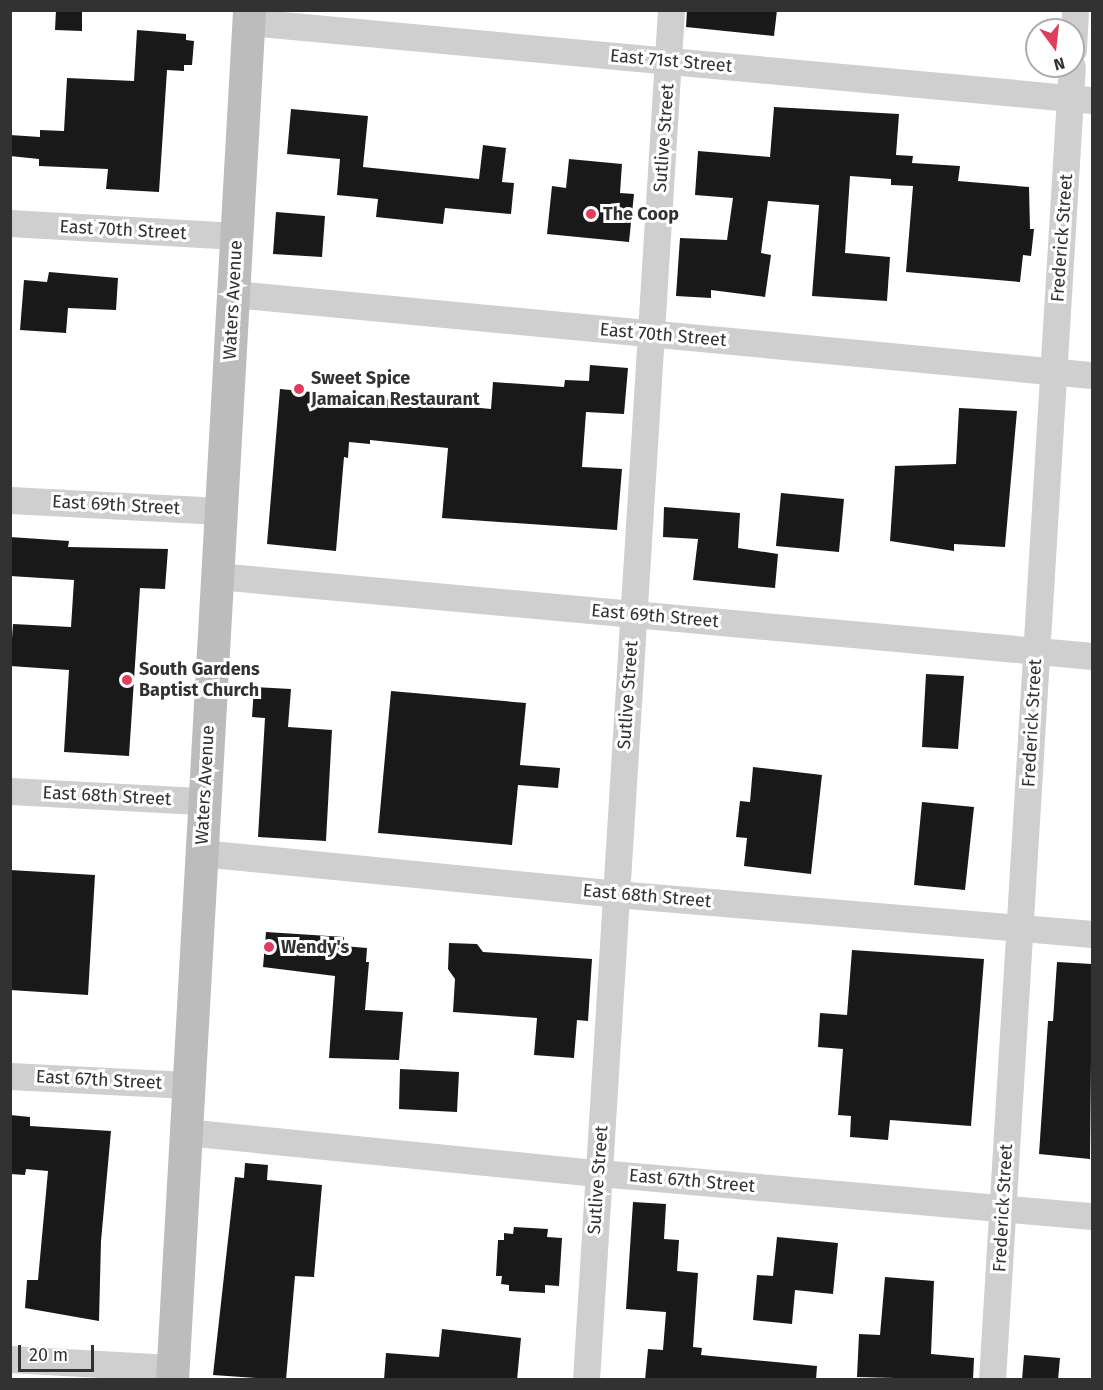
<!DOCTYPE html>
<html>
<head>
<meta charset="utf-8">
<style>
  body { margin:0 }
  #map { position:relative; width:1103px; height:1390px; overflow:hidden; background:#fff; font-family:"Fira Sans",sans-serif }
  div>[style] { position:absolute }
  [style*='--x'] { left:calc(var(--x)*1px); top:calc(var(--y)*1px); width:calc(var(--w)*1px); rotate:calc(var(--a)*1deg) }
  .building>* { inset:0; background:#191919 }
  .minor>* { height:27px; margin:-13.5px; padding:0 13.5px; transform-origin:13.5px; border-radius:13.5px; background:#cfcfcf }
  .secondary>* { height:33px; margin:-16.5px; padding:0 16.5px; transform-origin:16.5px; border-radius:16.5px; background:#bcbcbc }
  .dots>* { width:16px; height:16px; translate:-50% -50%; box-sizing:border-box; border:3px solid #fff; border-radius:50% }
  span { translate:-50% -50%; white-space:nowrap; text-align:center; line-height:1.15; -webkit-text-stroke:6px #fff; paint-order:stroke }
  .street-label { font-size:18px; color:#323232 }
  .poi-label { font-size:18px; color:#323232; font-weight:700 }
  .left { translate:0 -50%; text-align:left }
  .frame { position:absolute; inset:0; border:12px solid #323232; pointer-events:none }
  .north { position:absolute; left:1025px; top:18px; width:60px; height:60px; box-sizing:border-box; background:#fff; border:2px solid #adadad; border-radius:50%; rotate:165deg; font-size:16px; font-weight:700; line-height:24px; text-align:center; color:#323232 }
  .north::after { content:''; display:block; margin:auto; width:21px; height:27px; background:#de3e5c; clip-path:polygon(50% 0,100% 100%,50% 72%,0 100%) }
  .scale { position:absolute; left:18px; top:1345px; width:76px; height:27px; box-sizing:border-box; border:3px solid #323232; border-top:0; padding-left:8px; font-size:18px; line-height:21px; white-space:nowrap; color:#323232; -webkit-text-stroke:4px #fff; paint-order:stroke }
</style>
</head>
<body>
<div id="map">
  <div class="building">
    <i style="clip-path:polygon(56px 10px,82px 10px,82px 31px,55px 30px)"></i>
    <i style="clip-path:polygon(687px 10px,777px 10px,774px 36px,686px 27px)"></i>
    <i style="clip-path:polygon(137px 30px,186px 34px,186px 40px,194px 41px,192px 65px,184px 65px,184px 71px,167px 70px,159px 192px,106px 189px,108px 169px,39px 166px,39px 159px,10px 156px,10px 135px,40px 137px,40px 130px,64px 131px,67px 78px,134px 81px)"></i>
    <i style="clip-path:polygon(774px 107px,899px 114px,896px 155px,913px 156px,912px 163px,960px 166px,958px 181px,1029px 187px,1030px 229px,1034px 229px,1031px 256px,1023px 255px,1020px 282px,906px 272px,913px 186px,891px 185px,891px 179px,850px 176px,845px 253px,890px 257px,887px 301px,812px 296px,819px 205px,768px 201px,761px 253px,771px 255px,765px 297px,711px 290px,711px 298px,676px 296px,680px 238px,727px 240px,733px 198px,695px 195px,698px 151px,770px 157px)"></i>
    <i style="clip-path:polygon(291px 109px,368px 116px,363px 167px,479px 179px,483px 145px,506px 148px,502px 182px,514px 183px,511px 214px,445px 208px,443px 224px,376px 217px,378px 199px,337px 195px,340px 159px,287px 154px)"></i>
    <i style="clip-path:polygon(569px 159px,622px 164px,620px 193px,634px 194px,629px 242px,547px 234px,552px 186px,566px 188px)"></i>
    <i style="clip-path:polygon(276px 212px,325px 216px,322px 257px,273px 254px)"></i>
    <i style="clip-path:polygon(49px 272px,118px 278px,116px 310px,68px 308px,66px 333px,20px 330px,24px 280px,47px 282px)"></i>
    <i style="clip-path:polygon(590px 365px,628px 368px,624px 414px,586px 412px,582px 467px,622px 469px,617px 530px,442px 518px,448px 448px,370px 440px,370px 444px,349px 442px,348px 458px,344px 457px,336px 551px,267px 544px,280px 389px,491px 409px,493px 382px,564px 387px,565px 380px,589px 381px)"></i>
    <i style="clip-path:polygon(959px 408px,1017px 411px,1005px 547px,954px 544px,954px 551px,890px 541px,895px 466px,956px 464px)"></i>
    <i style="clip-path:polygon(781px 493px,844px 499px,839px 552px,776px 546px)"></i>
    <i style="clip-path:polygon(664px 507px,740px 513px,738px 548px,778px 554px,775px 588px,693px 580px,698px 539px,663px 537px)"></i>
    <i style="clip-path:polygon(10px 537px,69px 541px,68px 547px,168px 549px,165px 589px,140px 588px,129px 756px,64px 752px,69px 670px,10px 666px,13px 624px,71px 627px,74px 580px,10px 576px)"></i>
    <i style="clip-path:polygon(926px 674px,964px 676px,958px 749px,922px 747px)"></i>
    <i style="clip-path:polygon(254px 687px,291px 689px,288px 727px,332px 730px,326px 841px,258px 837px,265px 718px,252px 717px)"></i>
    <i style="clip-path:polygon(391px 691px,526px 703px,520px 765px,560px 768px,558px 788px,518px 785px,512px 845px,378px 833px)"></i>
    <i style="clip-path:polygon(753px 767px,822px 775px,811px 874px,744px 866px,747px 838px,736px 837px,740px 801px,750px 802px)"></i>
    <i style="clip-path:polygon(922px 802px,974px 807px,965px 890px,914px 885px)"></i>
    <i style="clip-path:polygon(10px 870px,95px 875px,88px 995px,10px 990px)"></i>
    <i style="clip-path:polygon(266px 932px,344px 937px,343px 946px,367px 948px,366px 962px,369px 962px,365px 1010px,403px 1012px,399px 1060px,329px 1058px,335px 976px,263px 967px)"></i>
    <i style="clip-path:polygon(449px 943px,477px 944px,483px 952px,592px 959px,588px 1021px,577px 1020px,574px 1058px,534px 1055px,537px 1018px,453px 1012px,455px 979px,448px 969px)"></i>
    <i style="clip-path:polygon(852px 950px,984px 959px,971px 1126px,890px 1120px,888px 1140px,850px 1137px,851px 1116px,838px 1115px,843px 1049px,818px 1047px,820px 1013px,847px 1015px)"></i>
    <i style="clip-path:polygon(1057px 962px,1092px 964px,1090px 1159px,1039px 1154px,1048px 1021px,1053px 1021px)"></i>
    <i style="clip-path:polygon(400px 1069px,459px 1072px,457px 1112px,399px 1109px)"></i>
    <i style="clip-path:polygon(10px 1115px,30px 1117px,30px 1126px,111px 1131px,101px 1241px,99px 1321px,25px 1308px,27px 1280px,38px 1280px,48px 1171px,26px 1169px,25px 1175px,10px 1174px)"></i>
    <i style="clip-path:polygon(245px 1163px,268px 1165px,267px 1180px,322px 1185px,314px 1277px,295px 1276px,286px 1380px,213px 1375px,235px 1177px,244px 1178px)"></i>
    <i style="clip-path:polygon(633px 1202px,666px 1204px,664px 1239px,679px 1240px,677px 1271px,698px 1273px,693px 1347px,702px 1348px,701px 1355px,817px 1366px,816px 1380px,645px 1380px,648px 1349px,663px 1350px,666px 1312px,626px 1309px)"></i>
    <i style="clip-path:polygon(514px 1227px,548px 1229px,547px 1237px,562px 1238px,559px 1286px,545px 1285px,545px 1293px,509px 1291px,509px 1285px,501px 1284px,502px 1276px,496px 1276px,498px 1240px,504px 1240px,504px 1233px,513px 1234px)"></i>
    <i style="clip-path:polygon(777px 1237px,838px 1243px,833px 1294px,795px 1290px,792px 1324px,753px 1320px,757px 1275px,773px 1276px)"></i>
    <i style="clip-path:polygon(885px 1277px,934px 1281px,931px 1354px,974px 1358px,973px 1380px,857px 1377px,859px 1334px,880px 1335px)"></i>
    <i style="clip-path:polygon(442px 1329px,521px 1338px,517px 1380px,384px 1380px,386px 1353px,439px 1357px)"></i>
    <i style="clip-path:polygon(1024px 1355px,1060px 1358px,1058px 1380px,1022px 1380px)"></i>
  </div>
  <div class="minor">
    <i style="--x:249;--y:22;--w:847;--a:5.29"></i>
    <i style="--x:1073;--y:50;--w:40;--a:-87.1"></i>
    <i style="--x:10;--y:223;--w:226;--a:3.3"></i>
    <i style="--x:233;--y:294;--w:863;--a:5.39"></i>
    <i style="--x:10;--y:500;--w:211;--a:3"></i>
    <i style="--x:217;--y:576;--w:879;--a:5.22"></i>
    <i style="--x:10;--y:791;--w:194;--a:3"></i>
    <i style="--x:201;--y:853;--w:417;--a:5.6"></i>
    <i style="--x:616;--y:894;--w:478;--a:4.8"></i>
    <i style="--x:10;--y:1076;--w:178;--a:2.9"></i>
    <i style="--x:185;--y:1132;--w:416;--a:5.7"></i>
    <i style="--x:599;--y:1173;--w:495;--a:5"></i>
    <i style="--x:10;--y:1359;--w:162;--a:3.2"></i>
    <i style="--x:586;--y:1380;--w:1373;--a:-86.45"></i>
    <i style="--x:992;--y:1380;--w:1316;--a:-86.52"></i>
  </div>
  <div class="secondary">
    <i style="--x:172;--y:1380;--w:1372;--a:-86.78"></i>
  </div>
  <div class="dots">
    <i style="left:591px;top:214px;background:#de3e5c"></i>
    <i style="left:299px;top:389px;background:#de3e5c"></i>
    <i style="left:127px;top:680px;background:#de3e5c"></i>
    <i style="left:269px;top:947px;background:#de3e5c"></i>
  </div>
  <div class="street-label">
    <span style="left:671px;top:61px;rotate:5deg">East 71st Street</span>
    <span style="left:664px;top:138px;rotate:-86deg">Sutlive Street</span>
    <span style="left:123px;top:230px;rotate:3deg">East 70th Street</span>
    <span style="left:1062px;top:238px;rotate:-86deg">Frederick Street</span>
    <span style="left:233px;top:300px;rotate:-87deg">Waters Avenue</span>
    <span style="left:663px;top:335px;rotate:5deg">East 70th Street</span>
    <span style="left:116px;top:505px;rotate:3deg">East 69th Street</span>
    <span style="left:655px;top:616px;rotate:5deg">East 69th Street</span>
    <span style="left:628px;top:695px;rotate:-86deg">Sutlive Street</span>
    <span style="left:1032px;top:723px;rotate:-87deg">Frederick Street</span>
    <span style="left:205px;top:785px;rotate:-87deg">Waters Avenue</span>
    <span style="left:107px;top:796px;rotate:3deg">East 68th Street</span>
    <span style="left:647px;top:896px;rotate:5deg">East 68th Street</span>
    <span style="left:99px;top:1080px;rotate:3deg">East 67th Street</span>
    <span style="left:598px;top:1180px;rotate:-86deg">Sutlive Street</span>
    <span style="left:692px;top:1181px;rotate:5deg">East 67th Street</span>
    <span style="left:1003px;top:1208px;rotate:-87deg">Frederick Street</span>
  </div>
  <div class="poi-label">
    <span class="left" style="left:603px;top:214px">The Coop</span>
    <span class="left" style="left:311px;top:389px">Sweet Spice<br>Jamaican Restaurant</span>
    <span class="left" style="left:139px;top:680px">South Gardens<br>Baptist Church</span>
    <span class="left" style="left:281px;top:947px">Wendy's</span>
  </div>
  <div class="frame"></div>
  <div class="north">N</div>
  <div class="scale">20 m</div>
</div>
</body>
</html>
